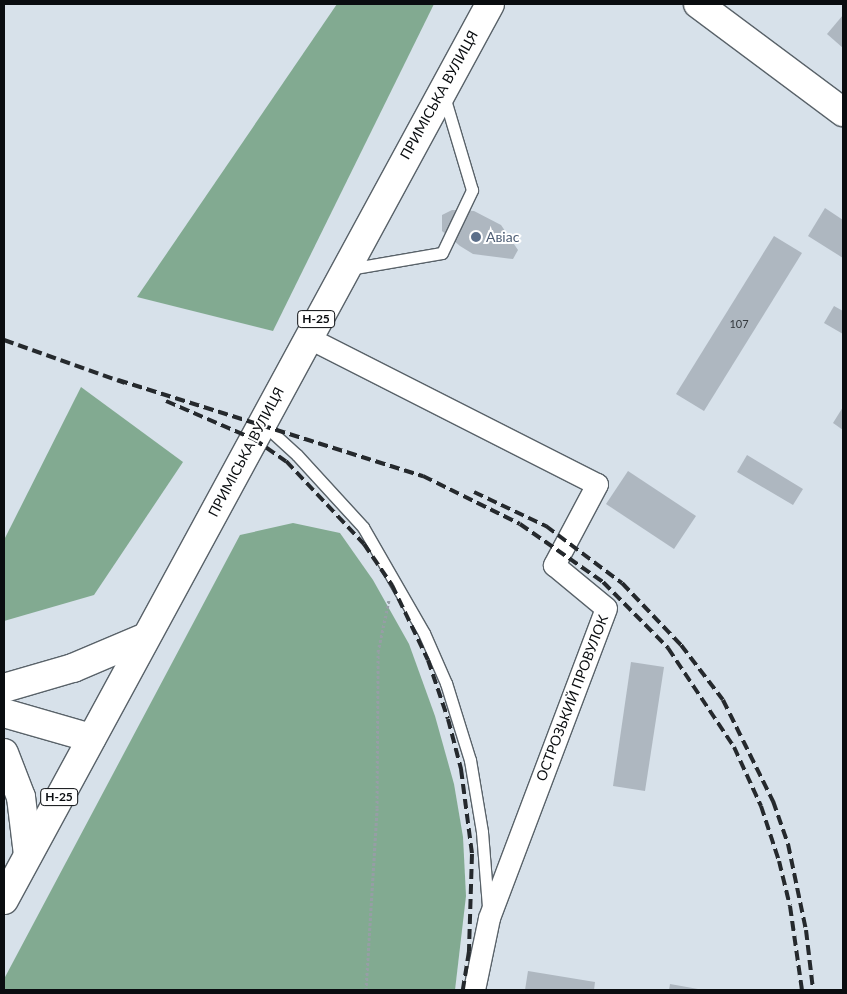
<!DOCTYPE html>
<html>
<head>
<meta charset="utf-8">
<style>
  body { margin:0 }
  #map { position:relative; width:847px; height:994px; overflow:hidden; background:#d7e1ea; font-family:Lato,sans-serif }
  div>[style] { position:absolute }
  [style*='--x'] { left:calc(var(--x)*1px); top:calc(var(--y)*1px); width:calc(var(--w)*1px); rotate:calc(var(--a)*1deg) }
  .forest>* { inset:0; background:#82aa91 }
  .building>* { inset:0; background:#aeb7c0 }
  .path>* { height:3px; margin-top:-1.5px; transform-origin:0; background:repeating-linear-gradient(90deg,#969ea5 0 2.5px,transparent 0 5px) }
  .roads { filter:drop-shadow(1px 0 #596269) drop-shadow(-1px 0 #596269) drop-shadow(0 1px #596269) drop-shadow(0 -1px #596269) }
  .lane>* { height:11px; margin:-5.5px; padding:0 5.5px; transform-origin:5.5px; border-radius:5.5px; background:#fff }
  .street>* { height:21px; margin:-10.5px; padding:0 10.5px; transform-origin:10.5px; border-radius:10.5px; background:#fff }
  .secondary>* { height:28px; margin:-14px; padding:0 14px; transform-origin:14px; border-radius:14px; background:#fff }
  .primary>* { height:28px; margin:-14px; padding:0 14px; transform-origin:14px; border-radius:14px; background:#fff }
  .rail>* { height:4px; margin-top:-2px; transform-origin:0; background:repeating-linear-gradient(90deg,#25292d 0 10px,transparent 0 15px) }
  .dots>* { width:14px; height:14px; translate:-50% -50%; box-sizing:border-box; border:2px solid #fff; border-radius:50% }
  span { translate:-50% -50%; white-space:nowrap; text-align:center; line-height:1.15; -webkit-text-stroke:4px #fff; paint-order:stroke }
  .number-label { font-size:11px; color:#33383c }
  .number-label span { -webkit-text-stroke-width:0 }
  .shield-label span { padding:1px 4px; background:#fff; border:1px solid; border-radius:4px; -webkit-text-stroke-width:0 }
  .shield-label { font-size:12px; color:#0a0d10; font-weight:700 }
  .street-label { font-size:14px; color:#0a0d10 }
  .service-label { font-size:14px; color:#4e5e75 }
  .left { translate:0 -50%; text-align:left }
  .frame { position:absolute; inset:0; border:5px solid #0a0d10; pointer-events:none }
</style>
</head>
<body>
<div id="map">
  <div class="forest">
    <i style="clip-path:polygon(337px 4px,434px 4px,273px 331px,137px 297px)"></i>
    <i style="clip-path:polygon(81px 387px,183px 462px,94px 595px,4px 621px,4px 540px)"></i>
    <i style="clip-path:polygon(293px 523px,340px 533px,373px 580px,409px 644px,435px 716px,454px 784px,463px 837px,466px 896px,455px 990px,4px 990px,4px 979px,240px 535px)"></i>
  </div>
  <div class="building">
    <i style="clip-path:polygon(843px 15px,843px 48px,827px 34px)"></i>
    <i style="clip-path:polygon(825px 208px,843px 220px,843px 258px,808px 236px)"></i>
    <i style="clip-path:polygon(452px 210px,474px 211px,501px 225px,518px 250px,513px 259px,473px 254px,460px 246px,442px 231px,442px 215px)"></i>
    <i style="clip-path:polygon(774px 236px,802px 253px,704px 411px,676px 394px)"></i>
    <i style="clip-path:polygon(834px 306px,843px 311px,843px 334px,824px 323px)"></i>
    <i style="clip-path:polygon(843px 407px,843px 430px,833px 423px)"></i>
    <i style="clip-path:polygon(747px 455px,803px 489px,793px 505px,737px 472px)"></i>
    <i style="clip-path:polygon(628px 471px,696px 516px,674px 549px,606px 504px)"></i>
    <i style="clip-path:polygon(631px 662px,664px 667px,645px 791px,613px 786px)"></i>
    <i style="clip-path:polygon(528px 971px,595px 982px,594px 990px,525px 990px)"></i>
    <i style="clip-path:polygon(670px 984px,698px 989px,698px 990px,669px 990px)"></i>
  </div>
  <div class="path">
    <i style="--x:366;--y:990;--w:182;--a:-86.5"></i>
    <i style="--x:377;--y:808;--w:156;--a:-89.6"></i>
    <i style="--x:378;--y:652;--w:53;--a:-78.1"></i>
  </div>
  <div class="roads">
    <div class="lane">
      <i style="--x:349;--y:269;--w:94;--a:-9.8"></i>
      <i style="--x:442;--y:253;--w:70;--a:-64.5"></i>
      <i style="--x:472;--y:190;--w:98;--a:-106.6"></i>
      <i style="--x:262;--y:423;--w:47;--a:42.4"></i>
      <i style="--x:297;--y:455;--w:98;--a:47.5"></i>
      <i style="--x:363;--y:527;--w:122;--a:60.1"></i>
      <i style="--x:424;--y:633;--w:55;--a:66.3"></i>
      <i style="--x:446;--y:683;--w:81;--a:72.7"></i>
      <i style="--x:470;--y:760;--w:73;--a:80.5"></i>
      <i style="--x:482;--y:832;--w:75;--a:85.4"></i>
    </div>
    <div class="street">
      <i style="--x:307;--y:337;--w:325;--a:26.9"></i>
      <i style="--x:597;--y:484;--w:92;--a:118"></i>
      <i style="--x:554;--y:565;--w:67;--a:39.6"></i>
      <i style="--x:606;--y:608;--w:331;--a:110.7"></i>
      <i style="--x:489;--y:918;--w:74;--a:101.8"></i>
    </div>
    <div class="secondary">
      <i style="--x:698;--y:4;--w:181;--a:36.7"></i>
      <i style="--x:4;--y:688;--w:72;--a:-16.2"></i>
      <i style="--x:73;--y:668;--w:79;--a:-23"></i>
      <i style="--x:4;--y:713;--w:91;--a:16"></i>
      <i style="--x:4;--y:753;--w:47;--a:68.9"></i>
      <i style="--x:21;--y:797;--w:58;--a:83.1"></i>
    </div>
    <div class="primary">
      <i style="--x:4;--y:900;--w:1019;--a:-61.52"></i>
    </div>
  </div>
  <div class="rail">
    <i style="--x:4;--y:340;--w:128;--a:19.6"></i>
    <i style="--x:118;--y:380;--w:320;--a:17.5"></i>
    <i style="--x:423;--y:476;--w:108;--a:26.3"></i>
    <i style="--x:520;--y:524;--w:101;--a:34.9"></i>
    <i style="--x:603;--y:582;--w:93;--a:45.4"></i>
    <i style="--x:668;--y:648;--w:119;--a:56.3"></i>
    <i style="--x:734;--y:747;--w:65;--a:65.4"></i>
    <i style="--x:761;--y:806;--w:58;--a:71.9"></i>
    <i style="--x:779;--y:861;--w:46;--a:76.3"></i>
    <i style="--x:790;--y:906;--w:85;--a:81.9"></i>
    <i style="--x:166;--y:401;--w:96;--a:23.4"></i>
    <i style="--x:254;--y:439;--w:39;--a:35"></i>
    <i style="--x:286;--y:461;--w:114;--a:46.8"></i>
    <i style="--x:364;--y:544;--w:50;--a:55.7"></i>
    <i style="--x:392;--y:585;--w:83;--a:64.4"></i>
    <i style="--x:428;--y:660;--w:62;--a:71.3"></i>
    <i style="--x:448;--y:719;--w:52;--a:75.4"></i>
    <i style="--x:461;--y:769;--w:86;--a:82.6"></i>
    <i style="--x:472;--y:854;--w:97;--a:91.8"></i>
    <i style="--x:469;--y:951;--w:39;--a:99"></i>
    <i style="--x:474;--y:492;--w:80;--a:25.3"></i>
    <i style="--x:546;--y:526;--w:95;--a:36.9"></i>
    <i style="--x:622;--y:583;--w:86;--a:46.4"></i>
    <i style="--x:681;--y:645;--w:69;--a:52.6"></i>
    <i style="--x:723;--y:700;--w:113;--a:63.7"></i>
    <i style="--x:773;--y:801;--w:46;--a:70.8"></i>
    <i style="--x:788;--y:844;--w:88;--a:78.2"></i>
    <i style="--x:806;--y:930;--w:60;--a:83.3"></i>
  </div>
  <div class="dots">
    <i style="left:476px;top:237px;background:#5c6f8a"></i>
  </div>
  <div class="number-label">
    <span style="left:739px;top:324px">107</span>
  </div>
  <div class="shield-label">
    <span style="left:316px;top:319px">Н-25</span>
    <span style="left:59px;top:797px">Н-25</span>
  </div>
  <div class="street-label">
    <span style="left:439px;top:95px;rotate:-61deg">ПРИМІСЬКА ВУЛИЦЯ</span>
    <span style="left:246px;top:452px;rotate:-62deg">ПРИМІСЬКА ВУЛИЦЯ</span>
    <span style="left:572px;top:698px;rotate:-69deg">ОСТРОЗЬКИЙ ПРОВУЛОК</span>
  </div>
  <div class="service-label">
    <span class="left" style="left:486px;top:237px">Авіас</span>
  </div>
  <div class="frame"></div>
</div>
</body>
</html>
